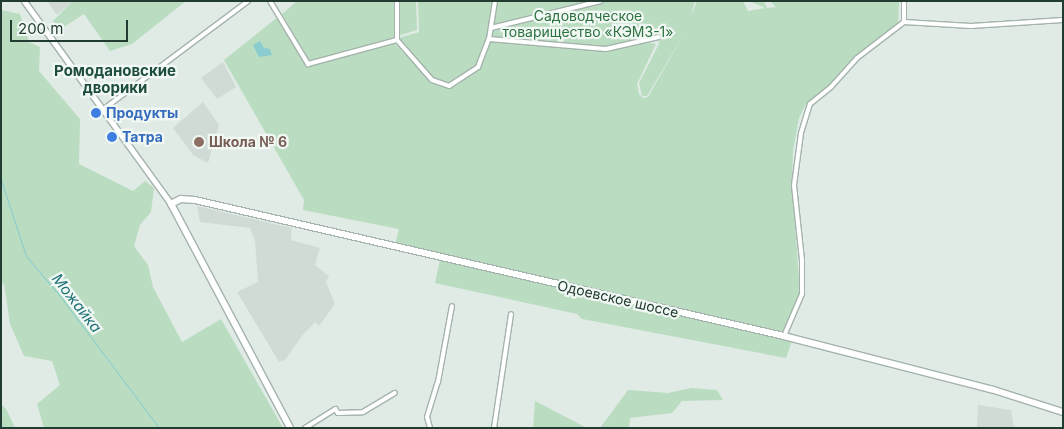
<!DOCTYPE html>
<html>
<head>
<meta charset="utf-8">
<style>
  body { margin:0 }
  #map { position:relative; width:1064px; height:429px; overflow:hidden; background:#e1ebe6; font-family:Inter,sans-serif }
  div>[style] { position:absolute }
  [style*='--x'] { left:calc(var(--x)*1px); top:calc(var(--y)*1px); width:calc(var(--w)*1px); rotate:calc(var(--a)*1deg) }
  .built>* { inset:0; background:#cfdbd4 }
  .green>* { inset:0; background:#badcc0 }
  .water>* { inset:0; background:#8accd0 }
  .stream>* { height:1px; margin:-0.5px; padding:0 0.5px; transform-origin:0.5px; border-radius:0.5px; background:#8accd0 }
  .roads { filter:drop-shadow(1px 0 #a4b3ac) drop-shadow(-1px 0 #a4b3ac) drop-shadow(0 1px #a4b3ac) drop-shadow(0 -1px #a4b3ac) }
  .minor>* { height:4px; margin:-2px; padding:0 2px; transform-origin:2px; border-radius:2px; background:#fff }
  .tertiary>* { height:5px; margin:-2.5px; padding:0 2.5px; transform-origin:2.5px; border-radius:2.5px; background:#fff }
  .secondary>* { height:5.5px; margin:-2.75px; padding:0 2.75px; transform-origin:2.75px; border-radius:2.75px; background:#fff }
  .dots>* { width:14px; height:14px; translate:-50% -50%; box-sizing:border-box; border:2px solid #f1f8f4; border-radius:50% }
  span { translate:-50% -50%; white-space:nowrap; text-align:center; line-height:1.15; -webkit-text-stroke:4.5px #f1f8f4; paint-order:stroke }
  .park-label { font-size:14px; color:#2c7240 }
  .shop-label { font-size:14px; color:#366cbe; font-weight:700 }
  .left { translate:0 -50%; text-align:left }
  .education-label { font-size:14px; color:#785e54; font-weight:700 }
  .street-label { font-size:14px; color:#223c32 }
  .neighbourhood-label { font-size:15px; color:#1e4d3d; font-weight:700 }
  .water-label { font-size:15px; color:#1d7176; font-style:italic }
  .frame { position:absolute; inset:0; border:2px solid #223c32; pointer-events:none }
  .scale { position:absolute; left:10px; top:20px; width:118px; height:22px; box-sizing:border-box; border:2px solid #223c32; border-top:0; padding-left:6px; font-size:15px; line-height:18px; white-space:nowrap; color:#223c32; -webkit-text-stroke:4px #f1f8f4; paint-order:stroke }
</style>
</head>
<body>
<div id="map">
  <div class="built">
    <i style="clip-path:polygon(47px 1px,73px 1px,57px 15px)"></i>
    <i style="clip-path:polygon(223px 62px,236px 87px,217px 99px,201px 78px)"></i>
    <i style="clip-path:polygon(203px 102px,219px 125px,208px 163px,193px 155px,173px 128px)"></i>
    <i style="clip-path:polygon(197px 206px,292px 228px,291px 240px,320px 248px,315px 265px,329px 276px,326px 282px,335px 304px,319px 326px,315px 322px,302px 336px,285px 360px,279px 362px,237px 292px,258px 282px,255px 241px,250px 228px,200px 222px)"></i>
    <i style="clip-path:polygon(978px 405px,1011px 410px,1014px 428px,977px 428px)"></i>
  </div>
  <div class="green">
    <i style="clip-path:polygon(73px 1px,186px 1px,132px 44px,110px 51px,84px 14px,59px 30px,53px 21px)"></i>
    <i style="clip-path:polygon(297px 1px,416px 1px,417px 30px,311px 63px,282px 14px)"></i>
    <i style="clip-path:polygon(418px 1px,493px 1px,490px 30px,479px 60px,475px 68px,449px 86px,435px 81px,399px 38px,419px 32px)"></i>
    <i style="clip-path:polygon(495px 1px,695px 1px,691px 16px,697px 1px,743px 1px,748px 11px,765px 8px,749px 1px,764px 1px,767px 8px,776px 7px,770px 1px,899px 1px,898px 29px,855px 63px,812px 107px,806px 104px,799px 118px,793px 151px,792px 186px,800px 292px,798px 307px,780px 338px,792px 341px,786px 358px,582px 319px,577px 314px,435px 283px,441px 255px,395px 244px,399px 229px,303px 210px,304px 200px,224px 60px,279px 16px,308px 67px,394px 43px,437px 85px,447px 88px,457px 85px,481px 67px,489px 41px,610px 52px,610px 49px,641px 41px,656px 44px,637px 84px,639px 94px,643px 98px,648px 97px,685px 32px,647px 96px,642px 96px,639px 83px,659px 44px,660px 35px,605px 48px,490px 38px)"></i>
    <i style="clip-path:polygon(1px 10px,20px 14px,29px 42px,40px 47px,39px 71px,80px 119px,79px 164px,133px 191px,145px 181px,154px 188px,151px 212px,140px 225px,134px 246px,148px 265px,153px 287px,182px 342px,221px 319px,283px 428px,44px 428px,37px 404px,60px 385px,52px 361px,24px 356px,10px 324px,4px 284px,1px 282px)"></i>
    <i style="clip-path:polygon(691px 388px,717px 390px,723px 400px,682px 401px,672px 413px,630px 418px,629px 428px,600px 428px,628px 390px,668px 393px)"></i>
    <i style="clip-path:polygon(535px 401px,587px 428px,533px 428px)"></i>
    <i style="clip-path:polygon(1px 404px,6px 409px,15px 428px,1px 428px)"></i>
  </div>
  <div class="water">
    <i style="clip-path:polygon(260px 41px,264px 48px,270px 49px,272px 55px,259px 57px,253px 45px)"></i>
  </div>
  <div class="stream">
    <i style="--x:1;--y:180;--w:80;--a:71.8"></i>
    <i style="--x:26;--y:256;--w:52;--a:49.6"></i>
    <i style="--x:60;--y:296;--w:165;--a:53.1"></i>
  </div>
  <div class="roads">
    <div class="minor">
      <i style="--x:270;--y:1;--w:74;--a:58.9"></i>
      <i style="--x:308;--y:64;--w:92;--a:-15.1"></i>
      <i style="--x:397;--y:40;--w:53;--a:48.8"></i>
      <i style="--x:432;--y:80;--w:18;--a:19"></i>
      <i style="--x:449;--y:86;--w:35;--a:-33"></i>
      <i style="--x:478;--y:67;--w:30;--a:-69"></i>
      <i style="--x:489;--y:39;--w:38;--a:-81"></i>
      <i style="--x:904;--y:22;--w:67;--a:3.4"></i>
      <i style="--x:971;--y:26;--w:92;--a:-3.7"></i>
      <i style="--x:491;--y:28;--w:113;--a:-13.8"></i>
      <i style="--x:489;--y:39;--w:117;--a:4.9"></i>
      <i style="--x:606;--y:49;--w:54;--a:-12.8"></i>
      <i style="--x:397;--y:40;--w:39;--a:-90"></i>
      <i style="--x:105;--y:108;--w:179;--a:-36.8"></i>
      <i style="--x:784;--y:336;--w:46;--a:-66.8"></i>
      <i style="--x:802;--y:294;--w:34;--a:-90"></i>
      <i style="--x:802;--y:260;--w:75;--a:-96.1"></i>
      <i style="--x:794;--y:185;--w:52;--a:-82.3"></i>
      <i style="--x:801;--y:133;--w:30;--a:-73"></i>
      <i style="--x:810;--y:104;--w:27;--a:-39"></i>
      <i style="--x:831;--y:87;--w:39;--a:-48"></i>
      <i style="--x:857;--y:58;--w:59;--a:-37.5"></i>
      <i style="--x:904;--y:22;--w:21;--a:-90"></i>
      <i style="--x:305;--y:428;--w:36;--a:-32"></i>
      <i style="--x:335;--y:409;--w:5;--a:53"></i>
      <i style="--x:338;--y:413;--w:25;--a:-2"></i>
      <i style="--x:363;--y:412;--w:37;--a:-31"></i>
      <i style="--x:430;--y:428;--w:11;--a:-105"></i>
      <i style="--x:427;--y:417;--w:37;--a:-73"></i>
      <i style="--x:438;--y:382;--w:77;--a:-79.6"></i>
      <i style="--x:494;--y:428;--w:115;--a:-81.5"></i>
    </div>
    <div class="tertiary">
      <i style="--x:24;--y:1;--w:251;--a:54.1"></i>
    </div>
    <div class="secondary">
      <i style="--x:290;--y:428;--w:254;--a:-118"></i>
      <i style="--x:171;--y:204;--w:11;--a:-27"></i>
      <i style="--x:181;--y:199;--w:14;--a:4"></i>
      <i style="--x:195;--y:200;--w:604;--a:13"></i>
      <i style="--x:784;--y:336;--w:214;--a:14.4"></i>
      <i style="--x:991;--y:389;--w:76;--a:17.7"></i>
    </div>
  </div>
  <div class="dots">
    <i style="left:96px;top:113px;background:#3f7fe0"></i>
    <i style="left:112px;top:137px;background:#3f7fe0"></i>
    <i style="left:199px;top:142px;background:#8d6e63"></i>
  </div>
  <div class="park-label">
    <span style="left:588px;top:24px">Садоводческое<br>товарищество «КЭМЗ-1»</span>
  </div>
  <div class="shop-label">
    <span class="left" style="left:106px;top:113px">Продукты</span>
    <span class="left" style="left:122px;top:137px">Татра</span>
  </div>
  <div class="education-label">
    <span class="left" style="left:209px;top:142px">Школа № 6</span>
  </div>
  <div class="street-label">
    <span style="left:618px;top:299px;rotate:13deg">Одоевское шоссе</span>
  </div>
  <div class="neighbourhood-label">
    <span style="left:115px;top:79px">Ромодановские<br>дворики</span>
  </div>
  <div class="water-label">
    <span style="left:77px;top:303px;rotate:52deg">Можайка</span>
  </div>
  <div class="frame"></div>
  <div class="scale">200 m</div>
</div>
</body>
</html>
